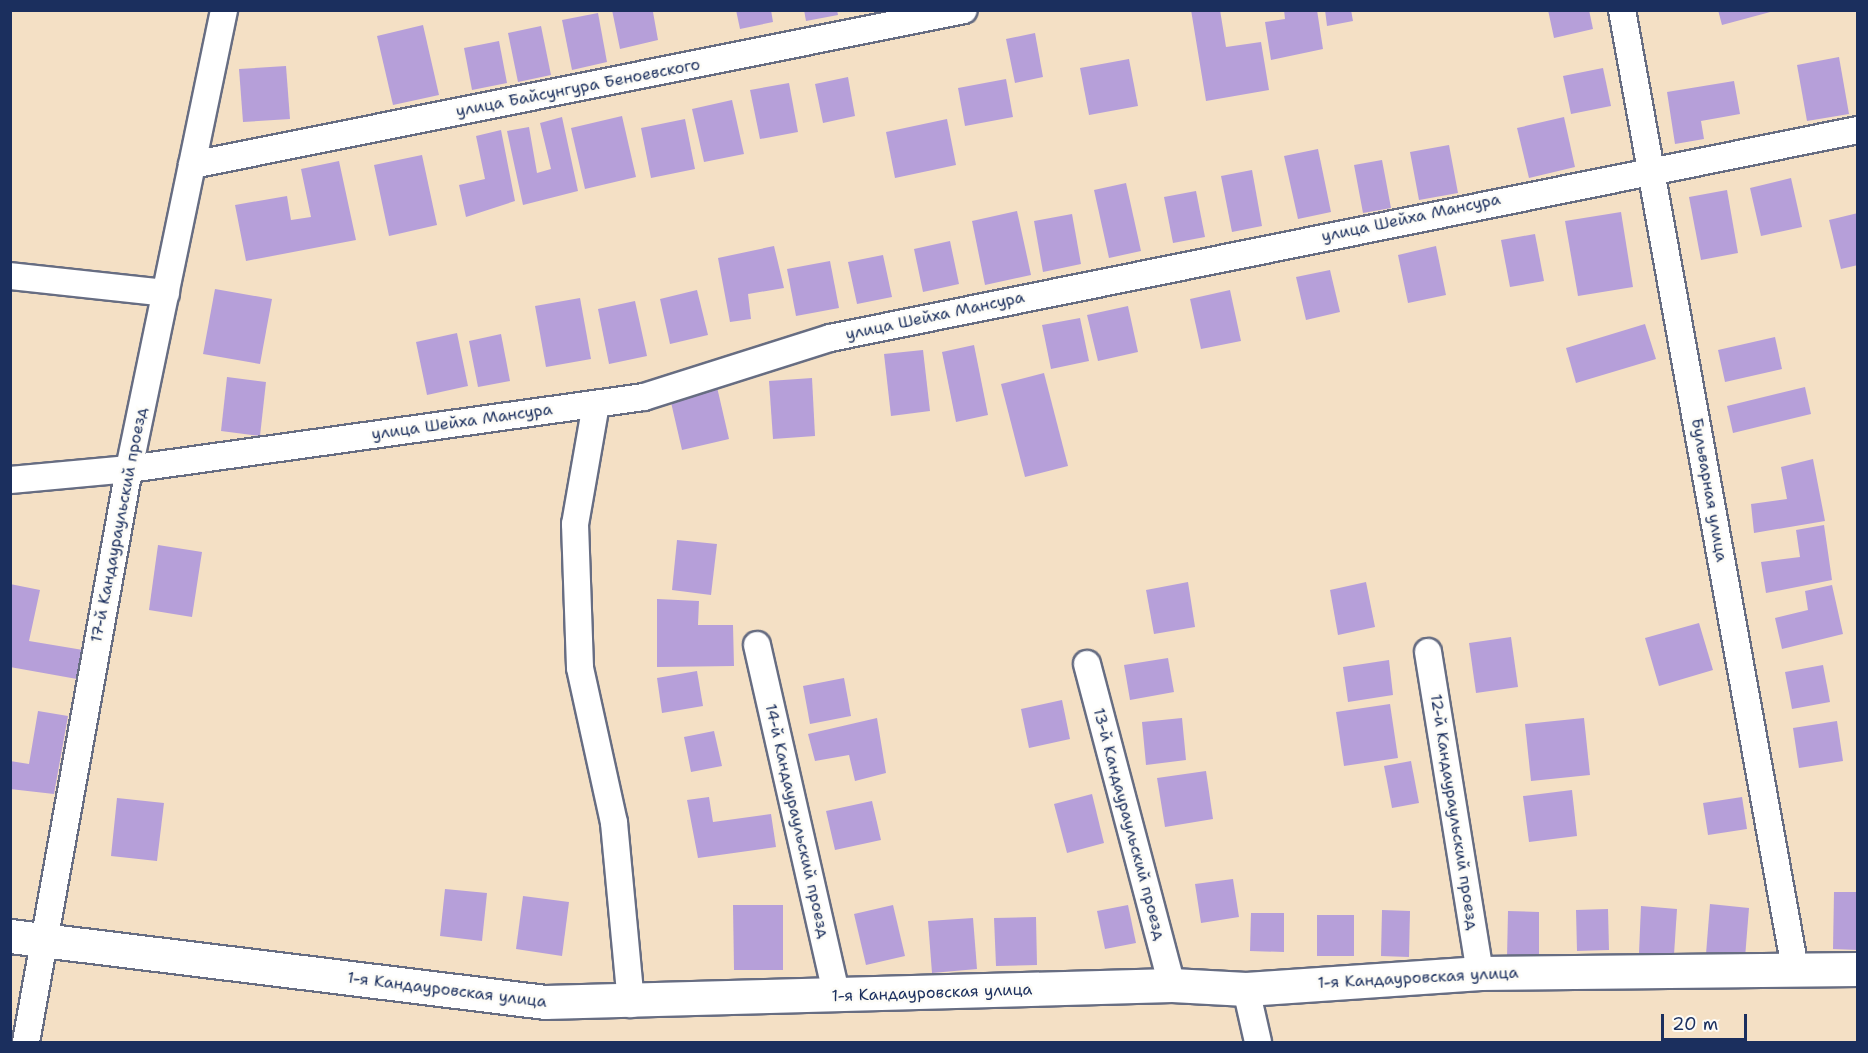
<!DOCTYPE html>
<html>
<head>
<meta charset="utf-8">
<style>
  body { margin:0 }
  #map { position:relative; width:1868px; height:1053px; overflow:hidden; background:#f4e0c5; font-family:"Shantell Sans",sans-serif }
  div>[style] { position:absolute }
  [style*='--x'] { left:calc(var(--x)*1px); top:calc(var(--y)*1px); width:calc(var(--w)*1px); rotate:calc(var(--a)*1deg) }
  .building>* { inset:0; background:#b69fd9 }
  .roads { filter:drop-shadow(2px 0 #676d82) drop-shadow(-2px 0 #676d82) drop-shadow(0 2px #676d82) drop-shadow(0 -2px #676d82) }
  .minor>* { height:26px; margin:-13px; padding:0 13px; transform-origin:13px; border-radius:13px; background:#fff }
  .tertiary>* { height:33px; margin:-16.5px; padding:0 16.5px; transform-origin:16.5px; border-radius:16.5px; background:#fff }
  span { translate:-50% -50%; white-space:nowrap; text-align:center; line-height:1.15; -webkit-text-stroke:5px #fdfcf7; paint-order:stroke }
  .street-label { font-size:16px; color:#1b2f5e }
  .frame { position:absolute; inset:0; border:12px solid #1b2f5e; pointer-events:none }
  .scale { position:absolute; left:1661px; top:1014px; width:86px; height:27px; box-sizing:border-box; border:3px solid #1b2f5e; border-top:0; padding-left:8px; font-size:18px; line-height:21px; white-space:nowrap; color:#1b2f5e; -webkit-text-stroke:4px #fdfcf7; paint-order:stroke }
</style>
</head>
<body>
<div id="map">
  <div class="building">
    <i style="clip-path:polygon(612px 10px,657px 10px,653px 12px,658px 40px,620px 49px)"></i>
    <i style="clip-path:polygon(736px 10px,771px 10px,773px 22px,740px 29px)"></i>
    <i style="clip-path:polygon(804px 10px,837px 10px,838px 15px,806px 21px)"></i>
    <i style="clip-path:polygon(1191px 10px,1220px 10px,1226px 47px,1261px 42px,1269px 90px,1206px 101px)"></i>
    <i style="clip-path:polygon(1284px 10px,1317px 10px,1323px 49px,1271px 60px,1265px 22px,1285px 19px)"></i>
    <i style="clip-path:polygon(1325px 10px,1351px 10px,1353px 21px,1327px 26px)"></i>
    <i style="clip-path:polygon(1548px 10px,1589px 10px,1593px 29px,1554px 38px)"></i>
    <i style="clip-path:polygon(1718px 10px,1774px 10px,1774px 11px,1722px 25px)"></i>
    <i style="clip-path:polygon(598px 13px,607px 62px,572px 70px,562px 20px)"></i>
    <i style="clip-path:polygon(423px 25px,439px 95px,393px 105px,377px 36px)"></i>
    <i style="clip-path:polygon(541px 26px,551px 75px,518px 82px,508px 33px)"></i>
    <i style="clip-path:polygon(1035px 33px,1043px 77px,1015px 83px,1006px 39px)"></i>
    <i style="clip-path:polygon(499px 41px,507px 83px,472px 90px,464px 48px)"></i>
    <i style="clip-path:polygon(1839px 57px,1849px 114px,1807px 121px,1797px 65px)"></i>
    <i style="clip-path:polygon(1129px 59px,1138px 106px,1089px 115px,1080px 68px)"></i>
    <i style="clip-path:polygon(286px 66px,290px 119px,243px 122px,239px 69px)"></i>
    <i style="clip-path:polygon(1603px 68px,1611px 106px,1571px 114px,1563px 76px)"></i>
    <i style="clip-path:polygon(848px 77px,855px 116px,823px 123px,815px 84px)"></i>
    <i style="clip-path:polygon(1006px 79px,1013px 117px,965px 126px,958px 88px)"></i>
    <i style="clip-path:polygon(1734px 81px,1740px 114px,1701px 121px,1704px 139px,1675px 144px,1667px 92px)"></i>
    <i style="clip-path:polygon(789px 83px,798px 132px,760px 139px,750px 90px)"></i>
    <i style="clip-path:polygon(732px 100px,744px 154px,704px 162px,692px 109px)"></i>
    <i style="clip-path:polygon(622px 116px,636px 177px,585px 189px,571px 128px)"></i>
    <i style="clip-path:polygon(562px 117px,578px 191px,523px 205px,507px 131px,529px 127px,537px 173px,551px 169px,540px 123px)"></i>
    <i style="clip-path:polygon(1564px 117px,1575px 167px,1529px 178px,1517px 128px)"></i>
    <i style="clip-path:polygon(685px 119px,695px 169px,651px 178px,641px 128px)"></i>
    <i style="clip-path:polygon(947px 119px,956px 165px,895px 178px,886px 132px)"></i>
    <i style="clip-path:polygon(501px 130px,515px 201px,466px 217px,459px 185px,485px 179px,476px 136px)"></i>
    <i style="clip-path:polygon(1449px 145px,1458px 193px,1419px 200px,1410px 152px)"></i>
    <i style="clip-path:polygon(1318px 149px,1331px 212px,1298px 219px,1284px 156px)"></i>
    <i style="clip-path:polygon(422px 155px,437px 225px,389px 236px,374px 165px)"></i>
    <i style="clip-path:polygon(1382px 160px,1391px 208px,1363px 213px,1354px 165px)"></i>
    <i style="clip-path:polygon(339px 161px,356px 240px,246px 261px,235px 205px,287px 196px,291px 220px,311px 217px,301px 169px)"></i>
    <i style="clip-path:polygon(1252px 170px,1262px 226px,1232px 232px,1221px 176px)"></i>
    <i style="clip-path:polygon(1791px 178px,1802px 227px,1761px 236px,1750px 188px)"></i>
    <i style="clip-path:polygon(1126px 183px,1141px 251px,1109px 258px,1094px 190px)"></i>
    <i style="clip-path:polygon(1727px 190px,1738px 253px,1701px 260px,1689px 197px)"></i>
    <i style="clip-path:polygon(1196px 191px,1205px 237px,1173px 243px,1164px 197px)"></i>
    <i style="clip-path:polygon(1017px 211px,1031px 275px,985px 285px,972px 221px)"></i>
    <i style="clip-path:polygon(1621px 212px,1633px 287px,1578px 296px,1565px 221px)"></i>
    <i style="clip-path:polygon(1858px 213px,1858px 265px,1841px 269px,1829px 220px)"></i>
    <i style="clip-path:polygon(1072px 214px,1081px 264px,1043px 272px,1034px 221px)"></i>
    <i style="clip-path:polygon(1535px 234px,1544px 281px,1510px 287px,1501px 240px)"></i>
    <i style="clip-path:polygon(950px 241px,959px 284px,923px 292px,914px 249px)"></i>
    <i style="clip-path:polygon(774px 246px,784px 288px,748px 294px,751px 319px,730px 322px,718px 258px)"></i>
    <i style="clip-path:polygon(1436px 246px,1446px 295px,1408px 303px,1398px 255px)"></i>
    <i style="clip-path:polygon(883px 255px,892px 297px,857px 304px,848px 262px)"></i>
    <i style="clip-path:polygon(830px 261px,839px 308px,796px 316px,787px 269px)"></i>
    <i style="clip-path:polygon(1330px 270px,1340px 312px,1306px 320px,1296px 277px)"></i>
    <i style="clip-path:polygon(215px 289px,272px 299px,260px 364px,203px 354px)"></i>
    <i style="clip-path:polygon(697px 290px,708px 335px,670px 344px,660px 299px)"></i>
    <i style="clip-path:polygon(1230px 290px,1241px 341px,1201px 349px,1190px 299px)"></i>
    <i style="clip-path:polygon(580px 298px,591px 359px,546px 367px,535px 306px)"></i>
    <i style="clip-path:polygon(635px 301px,647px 356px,609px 364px,598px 309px)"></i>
    <i style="clip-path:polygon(1128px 306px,1138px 352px,1098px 361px,1087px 315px)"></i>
    <i style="clip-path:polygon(1080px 318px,1089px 361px,1051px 369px,1042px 325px)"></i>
    <i style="clip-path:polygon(1645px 324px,1656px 359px,1576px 383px,1566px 348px)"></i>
    <i style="clip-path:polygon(457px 333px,468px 386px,427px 395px,416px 342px)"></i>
    <i style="clip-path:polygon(501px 334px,510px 381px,478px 387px,469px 341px)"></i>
    <i style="clip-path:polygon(1775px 337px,1782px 369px,1725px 382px,1718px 350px)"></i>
    <i style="clip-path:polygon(974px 345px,988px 415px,956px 422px,942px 352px)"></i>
    <i style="clip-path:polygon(923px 350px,930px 411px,891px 416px,884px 354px)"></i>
    <i style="clip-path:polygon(1044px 373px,1068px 466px,1025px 477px,1001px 384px)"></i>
    <i style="clip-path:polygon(227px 377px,266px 382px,260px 436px,221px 431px)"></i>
    <i style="clip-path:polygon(812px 378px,815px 436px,773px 439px,769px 381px)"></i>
    <i style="clip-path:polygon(717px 387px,729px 439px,682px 450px,670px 398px)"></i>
    <i style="clip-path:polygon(1805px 387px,1811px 414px,1733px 433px,1727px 406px)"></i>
    <i style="clip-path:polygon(1813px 459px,1825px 521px,1754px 533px,1751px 504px,1787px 499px,1781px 467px)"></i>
    <i style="clip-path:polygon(1824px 525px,1832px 580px,1766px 593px,1761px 562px,1800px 557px,1796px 530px)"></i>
    <i style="clip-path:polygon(677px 540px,717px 544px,711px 595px,672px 590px)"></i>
    <i style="clip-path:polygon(158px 545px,202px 552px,192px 617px,149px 610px)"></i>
    <i style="clip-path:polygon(1188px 582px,1195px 627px,1154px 634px,1146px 590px)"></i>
    <i style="clip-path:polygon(1366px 582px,1375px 627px,1338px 635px,1330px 590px)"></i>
    <i style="clip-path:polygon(10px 584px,40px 590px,29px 641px,83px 650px,77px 679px,10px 667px)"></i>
    <i style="clip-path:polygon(1832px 585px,1843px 634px,1782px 649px,1775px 618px,1808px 610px,1805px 591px)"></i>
    <i style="clip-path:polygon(657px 599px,699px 601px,698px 625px,733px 625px,734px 666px,657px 667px)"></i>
    <i style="clip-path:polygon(1699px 623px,1713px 670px,1659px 686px,1645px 638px)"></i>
    <i style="clip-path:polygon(1511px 637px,1518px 687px,1476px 693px,1469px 643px)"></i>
    <i style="clip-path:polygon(1168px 658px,1174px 692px,1130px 700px,1124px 665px)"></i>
    <i style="clip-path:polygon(1389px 660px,1393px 695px,1348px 702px,1343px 667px)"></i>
    <i style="clip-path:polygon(1823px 665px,1830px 702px,1792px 709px,1785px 672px)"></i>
    <i style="clip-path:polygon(697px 671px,703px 706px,662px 713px,657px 678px)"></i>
    <i style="clip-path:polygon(844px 678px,851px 716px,810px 724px,803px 686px)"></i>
    <i style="clip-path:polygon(1062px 700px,1070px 739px,1029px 748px,1021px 709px)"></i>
    <i style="clip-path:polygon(1390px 704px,1398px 758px,1344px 766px,1336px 712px)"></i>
    <i style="clip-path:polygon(38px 711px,68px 716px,54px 794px,10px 789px,10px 761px,29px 764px)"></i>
    <i style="clip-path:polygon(877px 718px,886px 773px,855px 781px,849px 755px,815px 761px,808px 734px)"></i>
    <i style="clip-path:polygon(1182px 718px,1186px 760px,1146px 765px,1142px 722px)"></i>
    <i style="clip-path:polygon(1584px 718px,1590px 775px,1531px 781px,1525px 724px)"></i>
    <i style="clip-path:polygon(1837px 721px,1843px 761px,1799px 768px,1793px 728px)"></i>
    <i style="clip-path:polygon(714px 731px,722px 766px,691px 772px,684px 737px)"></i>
    <i style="clip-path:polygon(1411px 761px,1419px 803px,1392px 808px,1384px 766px)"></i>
    <i style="clip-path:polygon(1206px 771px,1213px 819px,1165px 827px,1157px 778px)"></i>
    <i style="clip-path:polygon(1572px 790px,1577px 836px,1529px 842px,1523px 796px)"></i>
    <i style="clip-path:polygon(1092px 794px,1104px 843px,1067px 853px,1054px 804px)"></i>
    <i style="clip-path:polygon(709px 797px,713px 822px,771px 814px,776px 847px,698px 858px,687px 800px)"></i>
    <i style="clip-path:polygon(1742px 797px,1747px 829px,1708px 835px,1703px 803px)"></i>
    <i style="clip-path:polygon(117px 798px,164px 803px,157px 861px,111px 856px)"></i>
    <i style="clip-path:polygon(872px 801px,881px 840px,835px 850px,826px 811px)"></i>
    <i style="clip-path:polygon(1233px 879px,1239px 917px,1201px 923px,1195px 884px)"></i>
    <i style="clip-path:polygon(445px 889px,487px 893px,482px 941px,440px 936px)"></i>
    <i style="clip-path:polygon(1834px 892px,1858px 892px,1858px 950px,1833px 949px)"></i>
    <i style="clip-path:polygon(523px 896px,569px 902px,562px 956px,516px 949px)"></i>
    <i style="clip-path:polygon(1710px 904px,1749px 908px,1745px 958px,1706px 954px)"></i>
    <i style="clip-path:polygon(733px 905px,783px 905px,783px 970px,734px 970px)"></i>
    <i style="clip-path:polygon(893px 905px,905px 956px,866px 965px,854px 914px)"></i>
    <i style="clip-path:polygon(1128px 905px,1136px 943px,1105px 949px,1097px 911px)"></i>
    <i style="clip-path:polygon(1641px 906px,1677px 909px,1674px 955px,1639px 953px)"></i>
    <i style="clip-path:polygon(1608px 909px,1609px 950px,1577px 951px,1576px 910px)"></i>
    <i style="clip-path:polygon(1382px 910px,1410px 911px,1409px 957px,1381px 956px)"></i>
    <i style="clip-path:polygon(1508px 911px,1539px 912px,1539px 958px,1507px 958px)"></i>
    <i style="clip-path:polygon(1251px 913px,1284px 913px,1284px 952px,1250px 951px)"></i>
    <i style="clip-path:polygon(1317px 915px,1354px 915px,1354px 956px,1317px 956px)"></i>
    <i style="clip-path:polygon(1036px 917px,1037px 965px,996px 966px,994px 918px)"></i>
    <i style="clip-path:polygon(973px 918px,977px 969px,932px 973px,928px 921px)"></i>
  </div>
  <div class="roads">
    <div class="minor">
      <i style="--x:1622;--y:10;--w:974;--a:79.77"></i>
      <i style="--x:192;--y:165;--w:787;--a:-11.35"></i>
      <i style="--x:10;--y:276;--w:157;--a:6.2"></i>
      <i style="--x:596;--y:404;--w:122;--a:99.9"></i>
      <i style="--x:575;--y:524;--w:144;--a:88"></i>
      <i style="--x:580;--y:668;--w:159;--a:77.6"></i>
      <i style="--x:614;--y:823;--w:182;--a:84.6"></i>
      <i style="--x:10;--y:480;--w:120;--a:-5.3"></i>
      <i style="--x:129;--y:469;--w:520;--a:-7.96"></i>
      <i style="--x:644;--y:397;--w:195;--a:-17.6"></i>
      <i style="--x:830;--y:338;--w:1049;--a:-11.44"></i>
      <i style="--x:757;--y:645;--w:361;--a:77.2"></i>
      <i style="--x:1428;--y:652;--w:325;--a:80.8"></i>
      <i style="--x:1087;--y:664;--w:332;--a:75.2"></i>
      <i style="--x:1246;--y:989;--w:54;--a:77.2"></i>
      <i style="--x:26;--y:1042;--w:582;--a:-79.81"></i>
      <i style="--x:129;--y:469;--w:469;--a:-78.3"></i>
    </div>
    <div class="tertiary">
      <i style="--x:10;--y:936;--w:539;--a:7.03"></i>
      <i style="--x:545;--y:1002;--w:627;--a:-1.55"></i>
      <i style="--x:1172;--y:985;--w:74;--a:3.1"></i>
      <i style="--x:1246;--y:989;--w:235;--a:-3.9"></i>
      <i style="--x:1480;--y:973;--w:378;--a:-0.6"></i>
    </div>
  </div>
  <div class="street-label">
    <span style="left:578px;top:88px;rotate:-11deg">улица Байсунгура Беноевского</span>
    <span style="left:1411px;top:218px;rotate:-12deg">улица Шейха Мансура</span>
    <span style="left:935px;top:316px;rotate:-12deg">улица Шейха Мансура</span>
    <span style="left:462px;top:422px;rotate:-8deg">улица Шейха Мансура</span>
    <span style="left:1709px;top:490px;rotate:80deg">Бульварная улица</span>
    <span style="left:119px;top:525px;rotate:-79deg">17-й Кандаураульский проезд</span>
    <span style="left:1454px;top:812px;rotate:81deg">12-й Кандаураульский проезд</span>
    <span style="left:797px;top:821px;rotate:77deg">14-й Кандаураульский проезд</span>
    <span style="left:1129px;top:824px;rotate:75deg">13-й Кандаураульский проезд</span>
    <span style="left:1418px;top:978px;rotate:-3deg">1-я Кандауровская улица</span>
    <span style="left:447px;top:990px;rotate:7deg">1-я Кандауровская улица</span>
    <span style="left:932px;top:993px;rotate:-2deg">1-я Кандауровская улица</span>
  </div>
  <div class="frame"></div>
  <div class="scale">20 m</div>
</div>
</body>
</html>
